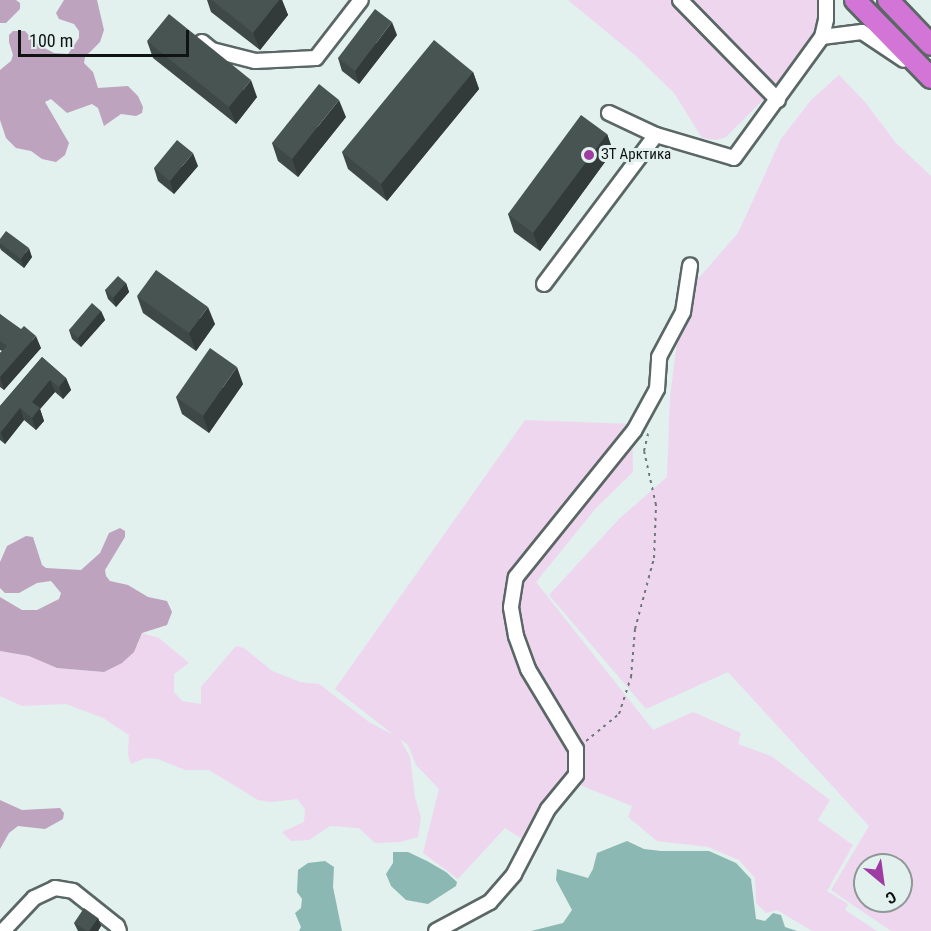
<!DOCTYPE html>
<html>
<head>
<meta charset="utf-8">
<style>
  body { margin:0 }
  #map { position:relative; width:931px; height:931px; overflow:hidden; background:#e2f0ee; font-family:"Roboto Condensed",sans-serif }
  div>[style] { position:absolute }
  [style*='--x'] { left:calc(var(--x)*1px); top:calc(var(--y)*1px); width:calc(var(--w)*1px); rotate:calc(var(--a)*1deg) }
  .green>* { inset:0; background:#eed6ee }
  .forest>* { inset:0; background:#bea3be }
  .water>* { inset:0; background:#8cb8b3 }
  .path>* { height:2px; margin-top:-1px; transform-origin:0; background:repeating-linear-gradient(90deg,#6e7776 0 3px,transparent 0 7.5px) }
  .roads { filter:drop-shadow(2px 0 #5a6765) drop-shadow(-2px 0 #5a6765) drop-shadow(0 2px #5a6765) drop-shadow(0 -2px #5a6765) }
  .minor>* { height:14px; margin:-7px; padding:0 7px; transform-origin:7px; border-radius:7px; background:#fff }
  .highway>* { height:20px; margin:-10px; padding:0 10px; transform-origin:10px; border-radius:10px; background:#d375d7 }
  .wall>* { inset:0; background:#3e4847 }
  .shaded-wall>* { inset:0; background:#323b39 }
  .building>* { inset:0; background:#485452 }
  .dots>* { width:16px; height:16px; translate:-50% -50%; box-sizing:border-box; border:3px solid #e2f0ee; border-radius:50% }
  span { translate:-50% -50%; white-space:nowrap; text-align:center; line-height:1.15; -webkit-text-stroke:6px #e2f0ee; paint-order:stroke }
  .poi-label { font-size:15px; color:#0f1413 }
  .left { translate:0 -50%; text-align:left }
  .north { position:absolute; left:853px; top:853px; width:60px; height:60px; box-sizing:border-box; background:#e2f0ee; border:2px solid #8e9896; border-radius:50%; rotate:151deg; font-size:16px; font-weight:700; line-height:24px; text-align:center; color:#0f1413 }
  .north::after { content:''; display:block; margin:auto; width:21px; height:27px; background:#9e3ca3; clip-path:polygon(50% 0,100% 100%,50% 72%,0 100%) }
  .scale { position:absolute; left:18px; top:30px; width:171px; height:27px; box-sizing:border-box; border:3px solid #0f1413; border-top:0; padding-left:8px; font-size:18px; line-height:21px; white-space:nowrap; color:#0f1413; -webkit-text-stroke:4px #e2f0ee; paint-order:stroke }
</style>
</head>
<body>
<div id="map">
  <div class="green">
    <i style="clip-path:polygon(568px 0,817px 0,820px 6px,819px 24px,772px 91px,726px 137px,716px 140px,702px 138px,674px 93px,636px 56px)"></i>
    <i style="clip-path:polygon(evenodd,839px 75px,865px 102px,896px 143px,931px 176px,931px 931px,891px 931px,831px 890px,869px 826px,728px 672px,646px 709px,549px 595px,619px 519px,667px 477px,670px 397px,683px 296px,738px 233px,781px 139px,811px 100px,839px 75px,865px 865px,901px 865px,901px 901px,865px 901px,865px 865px)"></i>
    <i style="clip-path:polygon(525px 420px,632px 424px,633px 472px,596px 508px,536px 582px,653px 730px,693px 712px,741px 733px,738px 744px,771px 756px,830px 800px,818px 820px,853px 845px,827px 891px,848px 904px,845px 910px,877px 931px,812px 931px,777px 910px,766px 913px,756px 903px,755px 878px,739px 860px,708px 847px,657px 841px,628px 817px,632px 806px,580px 785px,530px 844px,505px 828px,458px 879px,423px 853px,439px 789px,416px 765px,408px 745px,400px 739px,410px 757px,415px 797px,421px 818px,418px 837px,400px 842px,375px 843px,359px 828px,330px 826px,309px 840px,291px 841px,282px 832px,304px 822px,305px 809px,297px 799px,271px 802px,258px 800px,209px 770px,185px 770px,158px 759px,145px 758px,131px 764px,128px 754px,129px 735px,103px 718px,66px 704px,22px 706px,0 696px,0 651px,29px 656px,57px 668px,104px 672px,137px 646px,142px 633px,159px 638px,189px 663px,174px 674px,174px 692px,182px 701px,201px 704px,201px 687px,236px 646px,244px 648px,272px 671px,300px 682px,319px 684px,369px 722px,395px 736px,335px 689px)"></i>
  </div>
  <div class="forest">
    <i style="clip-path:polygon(0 0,16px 0,20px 3px,20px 9px,6px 23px,0 23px)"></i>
    <i style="clip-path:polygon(64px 0,97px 0,104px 30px,100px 42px,85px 57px,84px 63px,93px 72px,98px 88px,128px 86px,138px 96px,143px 107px,142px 113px,136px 116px,121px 114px,104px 126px,98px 108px,92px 104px,67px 113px,51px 99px,45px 102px,69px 143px,65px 155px,56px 162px,42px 159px,31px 151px,16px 148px,6px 138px,0 120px,0 70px,11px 61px,13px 55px,9px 42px,9px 35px,13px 31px,25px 31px,37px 44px,54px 53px,68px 54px,79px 38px,79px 31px,74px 24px,59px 19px,56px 13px)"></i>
    <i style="clip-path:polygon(120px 528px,125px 531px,125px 537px,105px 570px,106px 576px,110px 581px,128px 585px,148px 597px,167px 601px,172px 612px,167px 625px,142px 633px,134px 652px,122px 663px,104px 672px,57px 668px,29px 656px,0 651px,0 597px,22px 610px,37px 610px,59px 599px,61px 593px,51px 581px,37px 583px,19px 593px,5px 593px,0 588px,0 562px,7px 546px,26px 536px,33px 537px,42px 565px,46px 568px,81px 570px,100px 553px,109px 533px)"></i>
    <i style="clip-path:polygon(0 800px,22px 810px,60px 808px,64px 813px,63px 819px,45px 829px,18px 826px,9px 833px,0 849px)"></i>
  </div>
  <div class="water">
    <i style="clip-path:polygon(627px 841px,644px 849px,661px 851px,709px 851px,736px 863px,751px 879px,756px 919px,765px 921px,773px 913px,781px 915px,785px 927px,797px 931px,531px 931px,563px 923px,572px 910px,556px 880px,557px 869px,588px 878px,593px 869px,597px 853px)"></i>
    <i style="clip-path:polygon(393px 852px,408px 852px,427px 861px,446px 872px,457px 882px,456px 886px,428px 904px,406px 900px,391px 886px,386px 874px,393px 863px)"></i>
    <i style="clip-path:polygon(325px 861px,334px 867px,333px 887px,342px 931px,299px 931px,301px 927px,295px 913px,301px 908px,302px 899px,297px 892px,298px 870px,308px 863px)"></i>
  </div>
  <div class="path">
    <i style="--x:586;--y:741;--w:43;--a:-39.3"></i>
    <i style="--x:619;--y:714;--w:39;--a:-72"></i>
    <i style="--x:631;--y:677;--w:48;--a:-85.2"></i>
    <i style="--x:635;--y:629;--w:73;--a:-75"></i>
    <i style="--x:654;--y:558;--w:53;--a:-87.8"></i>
    <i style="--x:656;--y:505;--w:55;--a:-102.5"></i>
    <i style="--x:644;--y:451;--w:18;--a:-77"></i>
  </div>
  <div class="roads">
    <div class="minor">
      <i style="--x:680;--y:0;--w:140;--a:45.6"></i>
      <i style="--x:822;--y:37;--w:40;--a:-7.1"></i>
      <i style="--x:862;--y:32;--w:50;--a:33.7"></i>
      <i style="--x:202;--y:42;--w:13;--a:39"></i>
      <i style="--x:212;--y:50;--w:44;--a:14.3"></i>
      <i style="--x:255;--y:61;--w:61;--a:-2.8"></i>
      <i style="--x:316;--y:58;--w:73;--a:-52.2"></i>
      <i style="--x:609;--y:113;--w:52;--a:25.1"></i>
      <i style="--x:544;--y:284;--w:186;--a:-53.1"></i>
      <i style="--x:656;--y:135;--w:81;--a:16.4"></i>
      <i style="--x:734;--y:158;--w:150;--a:-54"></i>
      <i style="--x:822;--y:37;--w:18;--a:-77"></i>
      <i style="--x:826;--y:19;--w:19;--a:-90"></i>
      <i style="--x:3;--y:931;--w:45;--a:-46.8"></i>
      <i style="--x:34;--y:898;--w:23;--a:-25"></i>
      <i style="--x:55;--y:888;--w:18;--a:9"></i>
      <i style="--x:73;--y:891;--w:56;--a:38.5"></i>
      <i style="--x:117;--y:926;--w:5;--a:68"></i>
      <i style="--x:436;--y:931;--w:61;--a:-28.2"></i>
      <i style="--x:490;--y:902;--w:37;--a:-49"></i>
      <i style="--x:514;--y:874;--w:73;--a:-62.4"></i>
      <i style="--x:548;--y:809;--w:44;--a:-50.5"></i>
      <i style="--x:576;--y:775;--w:26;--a:-90"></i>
      <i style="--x:576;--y:749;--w:93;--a:-121"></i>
      <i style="--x:528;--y:669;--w:35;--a:-110"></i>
      <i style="--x:516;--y:636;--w:29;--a:-100"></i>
      <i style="--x:511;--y:607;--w:30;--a:-81"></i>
      <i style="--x:516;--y:577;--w:188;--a:-51.1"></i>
      <i style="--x:634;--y:431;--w:48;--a:-61.3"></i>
      <i style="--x:657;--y:389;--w:32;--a:-86"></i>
      <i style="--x:659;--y:357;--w:51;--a:-61.9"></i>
      <i style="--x:683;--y:312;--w:47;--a:-81.3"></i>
    </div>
    <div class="highway">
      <i style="--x:855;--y:0;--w:109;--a:45.7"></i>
      <i style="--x:888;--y:0;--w:62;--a:46.3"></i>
    </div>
  </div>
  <div class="wall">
    <i style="clip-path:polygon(207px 0,282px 0,288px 15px,260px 50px,211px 12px)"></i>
    <i style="clip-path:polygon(397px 35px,359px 84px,342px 71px,338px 58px)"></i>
    <i style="clip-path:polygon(147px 41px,257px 97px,236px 124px,153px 58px)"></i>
    <i style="clip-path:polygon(473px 72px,479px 89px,387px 201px,348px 169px,342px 152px)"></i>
    <i style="clip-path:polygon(346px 117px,298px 177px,278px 161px,272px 143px)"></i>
    <i style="clip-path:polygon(607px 134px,613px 151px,540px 251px,514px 232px,508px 214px)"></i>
    <i style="clip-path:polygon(198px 166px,174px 194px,158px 181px,154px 168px)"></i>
    <i style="clip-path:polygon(0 239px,32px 257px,24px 268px,1px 250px,0 248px)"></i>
    <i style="clip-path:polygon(126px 283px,129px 292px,116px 307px,108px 299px,105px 290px)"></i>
    <i style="clip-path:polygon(137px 296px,215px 324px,196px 351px,143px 313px)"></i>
    <i style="clip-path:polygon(101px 311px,105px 320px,81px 347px,72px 339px,69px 330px)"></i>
    <i style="clip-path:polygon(0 314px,41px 348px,4px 390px,0 387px,0 353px,2px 351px,0 350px)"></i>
    <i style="clip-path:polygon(42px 357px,66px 378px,71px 390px,63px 399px,55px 392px,40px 409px,44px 421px,36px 430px,24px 420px,5px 444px,0 440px,0 406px)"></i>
    <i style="clip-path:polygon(243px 384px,209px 433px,182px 414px,176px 397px)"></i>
    <i style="clip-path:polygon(98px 918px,101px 926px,98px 931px,78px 931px,74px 923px)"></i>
  </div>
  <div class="shaded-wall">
    <i style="clip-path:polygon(279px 0,282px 0,288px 15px,260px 50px,253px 33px)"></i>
    <i style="clip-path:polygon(392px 22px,397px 35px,359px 84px,355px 71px)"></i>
    <i style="clip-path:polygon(473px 72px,479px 89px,387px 201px,381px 184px)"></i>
    <i style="clip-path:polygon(251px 80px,257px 97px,236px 124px,229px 107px)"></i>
    <i style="clip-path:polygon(339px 100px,346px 117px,298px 177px,292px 159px)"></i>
    <i style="clip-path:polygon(607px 134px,613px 151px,540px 251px,533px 233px)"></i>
    <i style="clip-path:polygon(193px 153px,198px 166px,174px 194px,170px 181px)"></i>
    <i style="clip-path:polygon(29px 248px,32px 257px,24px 268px,21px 259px)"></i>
    <i style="clip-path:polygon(126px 283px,129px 292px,116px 307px,113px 298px)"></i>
    <i style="clip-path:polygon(208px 307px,215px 324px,196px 351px,189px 333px)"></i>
    <i style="clip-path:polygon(101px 311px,105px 320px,81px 347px,78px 338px)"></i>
    <i style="clip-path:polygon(36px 336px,41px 348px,4px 390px,0 377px)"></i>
    <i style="clip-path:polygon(237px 367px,243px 384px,209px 433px,203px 416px)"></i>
    <i style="clip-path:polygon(66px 378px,71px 390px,63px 399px,59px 387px)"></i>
    <i style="clip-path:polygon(50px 380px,55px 392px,40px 409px,44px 421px,36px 430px,32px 418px,32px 402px)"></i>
    <i style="clip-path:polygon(20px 408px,24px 420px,5px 444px,1px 432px)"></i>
    <i style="clip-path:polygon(98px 918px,101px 926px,98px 931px,89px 931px)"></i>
  </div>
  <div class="building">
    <i style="clip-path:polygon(212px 0,279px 0,253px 33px)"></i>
    <i style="clip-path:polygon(375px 9px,392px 22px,355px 71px,338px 58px)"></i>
    <i style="clip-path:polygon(169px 14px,251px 80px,229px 107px,147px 41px)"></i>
    <i style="clip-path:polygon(434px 40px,473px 72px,381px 184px,342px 152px)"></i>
    <i style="clip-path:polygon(319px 84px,339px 100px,292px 159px,272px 143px)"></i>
    <i style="clip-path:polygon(581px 115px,607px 134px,533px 233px,508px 214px)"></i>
    <i style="clip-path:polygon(177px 140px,193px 153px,170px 181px,154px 168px)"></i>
    <i style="clip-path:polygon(6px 231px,29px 248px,21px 259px,0 243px,0 239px)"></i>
    <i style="clip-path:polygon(156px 270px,208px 307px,189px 333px,137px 296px)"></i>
    <i style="clip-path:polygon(118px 276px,126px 283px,113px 298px,105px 290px)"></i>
    <i style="clip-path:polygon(92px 303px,101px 311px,78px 338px,69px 330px)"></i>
    <i style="clip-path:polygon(0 314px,21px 329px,24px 326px,36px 336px,0 377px,0 353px,7px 346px,0 341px)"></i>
    <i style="clip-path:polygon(210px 348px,237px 367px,203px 416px,176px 397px)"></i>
    <i style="clip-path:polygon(42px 357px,66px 378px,59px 387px,50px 380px,32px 402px,40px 408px,32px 418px,20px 408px,1px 432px,0 431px,0 406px)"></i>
    <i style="clip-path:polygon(84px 908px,98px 918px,89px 931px,87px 931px,74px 923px)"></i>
  </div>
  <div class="dots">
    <i style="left:589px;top:155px;background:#9e3ca3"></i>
  </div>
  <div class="poi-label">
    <span class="left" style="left:601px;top:155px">ЗТ Арктика</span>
  </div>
  <div class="north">С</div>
  <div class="scale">100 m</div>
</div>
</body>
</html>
